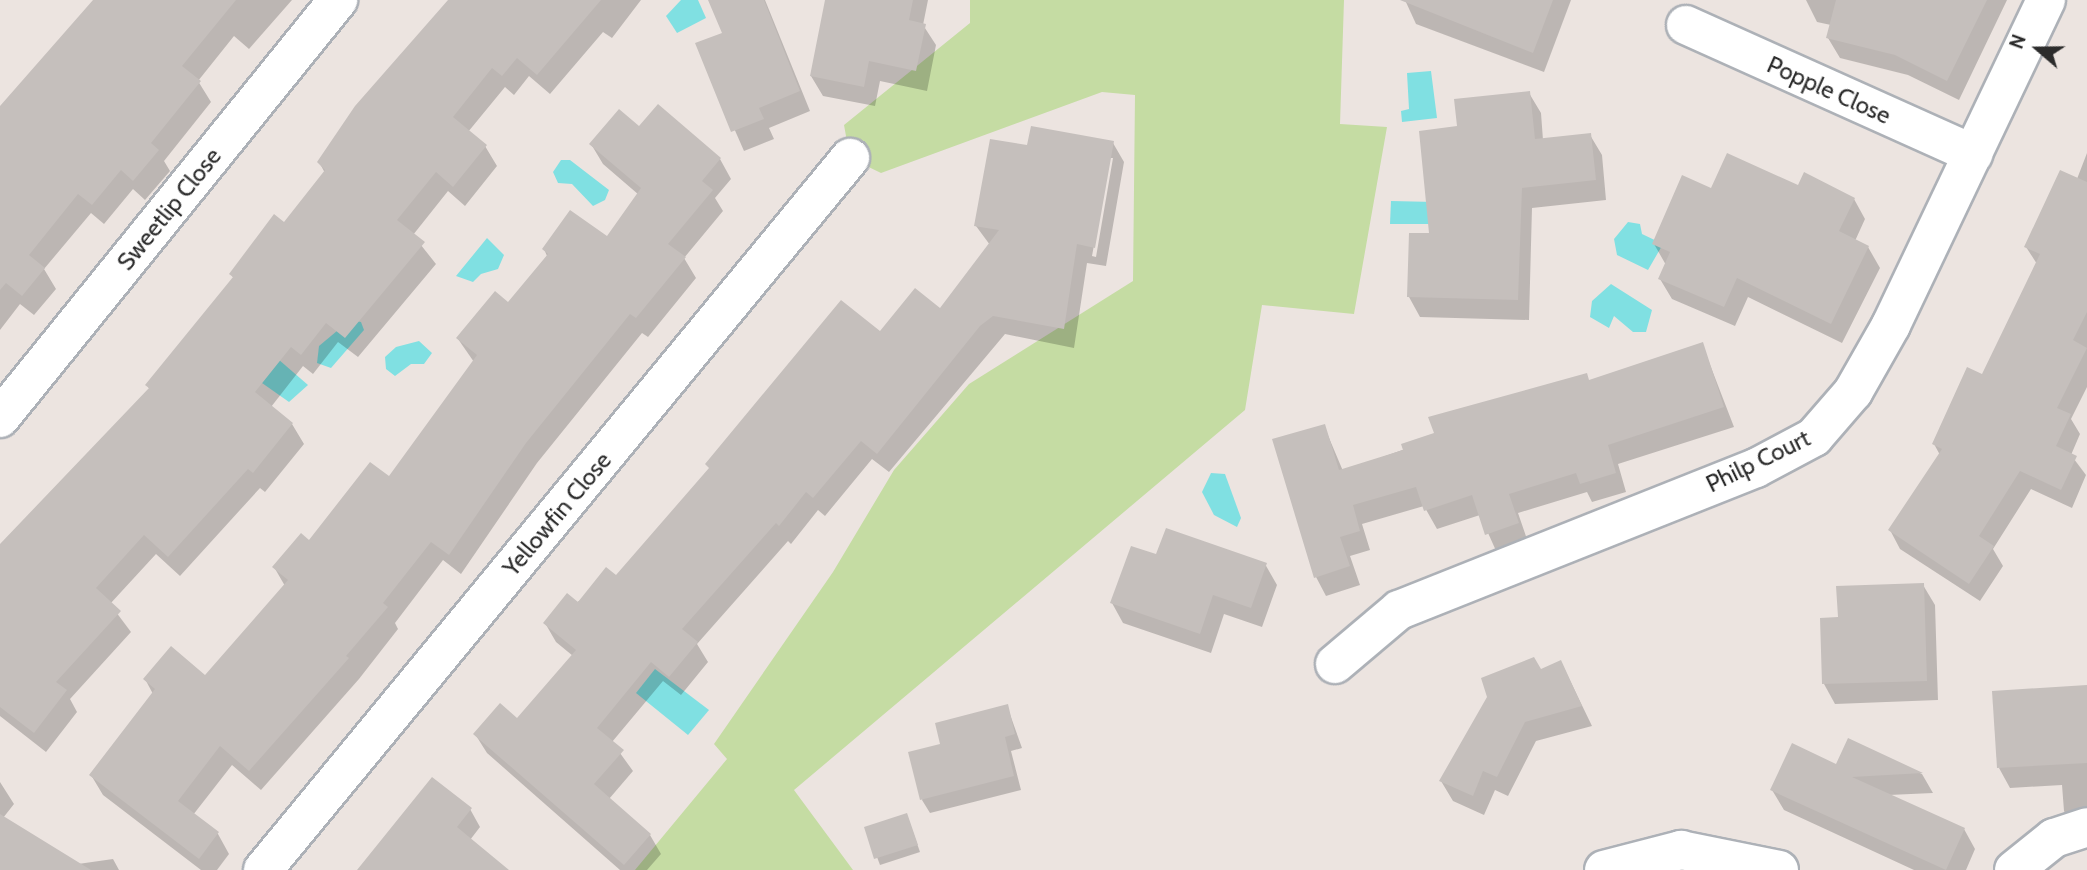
<!DOCTYPE html>
<html>
<head>
<meta charset="utf-8">
<style>
  body { margin:0 }
  #map { position:relative; width:2087px; height:870px; overflow:hidden; background:#ece4e0; font-family:Cabin,sans-serif }
  div>[style] { position:absolute }
  [style*='--x'] { left:calc(var(--x)*1px); top:calc(var(--y)*1px); width:calc(var(--w)*1px); rotate:calc(var(--a)*1deg) }
  .green>* { inset:0; background:#c5dca3 }
  .water>* { inset:0; background:#80e0e2 }
  .shadow>* { inset:0; background:#0003 }
  .building>* { inset:0; background:#c5bfbc }
  .roads { filter:drop-shadow(2px 0 #adb1b7) drop-shadow(-2px 0 #adb1b7) drop-shadow(0 2px #adb1b7) drop-shadow(0 -2px #adb1b7) }
  .minor>* { height:38px; margin:-19px; padding:0 19px; transform-origin:19px; border-radius:19px; background:#fff }
  span { translate:-50% -50%; white-space:nowrap; text-align:center; line-height:1.15; -webkit-text-stroke:5px #fff; paint-order:stroke }
  .street-label { font-size:24px; color:#2c2c2c }
  .north { position:absolute; left:2003px; top:14px; width:70px; height:70px; -webkit-text-stroke:5px #fff; paint-order:stroke; rotate:290deg; font-size:19px; font-weight:700; line-height:28px; text-align:center; color:#2c2c2c }
  .north::after { content:''; display:block; margin:auto; width:24px; height:32px; background:#2c2c2c; clip-path:polygon(50% 0,100% 100%,50% 72%,0 100%) }
</style>
</head>
<body>
<div id="map">
  <div class="green">
    <i style="clip-path:polygon(970px 0,1344px 0,1340px 124px,1387px 127px,1354px 314px,1262px 305px,1245px 410px,794px 790px,853px 870px,635px 870px,727px 759px,714px 744px,833px 572px,894px 470px,969px 384px,1133px 281px,1135px 95px,1102px 92px,881px 173px,850px 158px,844px 125px,970px 23px)"></i>
  </div>
  <div class="water">
    <i style="clip-path:polygon(681px 0,698px 0,706px 18px,677px 33px,666px 16px)"></i>
    <i style="clip-path:polygon(1431px 71px,1437px 118px,1402px 122px,1401px 111px,1409px 109px,1407px 73px)"></i>
    <i style="clip-path:polygon(561px 160px,570px 160px,609px 190px,605px 200px,593px 206px,572px 184px,558px 183px,553px 172px)"></i>
    <i style="clip-path:polygon(1391px 201px,1435px 202px,1435px 224px,1390px 224px)"></i>
    <i style="clip-path:polygon(1628px 222px,1640px 224px,1642px 234px,1663px 244px,1648px 270px,1617px 255px,1614px 239px)"></i>
    <i style="clip-path:polygon(487px 238px,504px 255px,498px 269px,481px 274px,473px 282px,456px 276px)"></i>
    <i style="clip-path:polygon(1611px 284px,1652px 310px,1646px 332px,1633px 332px,1614px 316px,1609px 328px,1590px 317px,1592px 301px)"></i>
    <i style="clip-path:polygon(350px 320px,361px 322px,364px 330px,331px 368px,317px 363px,319px 346px)"></i>
    <i style="clip-path:polygon(419px 341px,432px 353px,424px 364px,411px 364px,395px 376px,386px 369px,385px 357px,396px 347px)"></i>
    <i style="clip-path:polygon(278px 359px,308px 385px,289px 402px,262px 383px,264px 372px)"></i>
    <i style="clip-path:polygon(1211px 473px,1225px 474px,1241px 518px,1237px 527px,1214px 515px,1202px 492px)"></i>
    <i style="clip-path:polygon(655px 669px,709px 710px,688px 735px,636px 693px)"></i>
  </div>
  <div class="shadow">
    <i style="clip-path:polygon(95px 0,292px 0,249px 49px,234px 36px,198px 81px,211px 102px,164px 161px,170px 171px,145px 200px,133px 189px,104px 224px,91px 213px,44px 269px,56px 289px,34px 315px,20px 304px,0 330px,0 109px)"></i>
    <i style="clip-path:polygon(450px 0,641px 0,612px 38px,603px 32px,550px 94px,529px 76px,514px 95px,505px 87px,468px 132px,485px 146px,497px 166px,465px 206px,448px 191px,413px 235px,436px 264px,358px 357px,338px 342px,313px 374px,303px 366px,271px 407px,292px 424px,304px 444px,265px 492px,260px 488px,180px 576px,156px 554px,110px 604px,131px 632px,70px 699px,77px 712px,46px 752px,0 716px,0 547px,150px 390px,147px 385px,234px 279px,231px 274px,285px 225px,325px 173px,319px 162px,357px 108px)"></i>
    <i style="clip-path:polygon(710px 0,765px 0,810px 111px,769px 128px,774px 139px,744px 151px,697px 44px,724px 34px)"></i>
    <i style="clip-path:polygon(827px 0,928px 0,923px 25px,936px 45px,927px 91px,880px 81px,875px 106px,823px 96px,811px 76px)"></i>
    <i style="clip-path:polygon(1405px 0,1571px 0,1544px 72px,1416px 24px)"></i>
    <i style="clip-path:polygon(1806px 0,2007px 0,1959px 100px,1908px 75px,1840px 58px,1828px 38px,1831px 25px,1817px 22px)"></i>
    <i style="clip-path:polygon(1529px 93px,1541px 113px,1543px 140px,1590px 135px,1602px 155px,1606px 200px,1532px 208px,1529px 320px,1420px 317px,1409px 297px,1431px 235px,1459px 128px)"></i>
    <i style="clip-path:polygon(639px 129px,720px 159px,731px 179px,715px 198px,723px 211px,684px 258px,696px 278px,648px 337px,642px 333px,537px 463px,461px 574px,443px 560px,395px 623px,398px 629px,359px 679px,261px 790px,232px 765px,193px 815px,218px 834px,229px 854px,217px 870px,201px 870px,103px 795px,91px 775px,153px 694px,145px 679px,205px 678px,285px 586px,274px 567px,390px 479px,474px 362px,458px 339px,508px 305px,547px 256px,544px 249px,607px 238px,639px 195px,603px 164px,591px 144px)"></i>
    <i style="clip-path:polygon(evenodd,1113px 143px,1124px 162px,1106px 266px,1087px 263px,1074px 348px,1005px 334px,889px 472px,872px 459px,825px 516px,818px 510px,791px 544px,788px 541px,697px 644px,708px 662px,681px 695px,663px 681px,612px 742px,633px 771px,609px 799px,650px 835px,661px 854px,647px 870px,620px 870px,487px 753px,475px 734px,517px 720px,573px 656px,556px 642px,545px 623px,616px 577px,880px 333px,941px 311px,990px 245px,976px 226px,1029px 147px,1113px 143px,1110px 158px,1113px 158px,1096px 257px,1092px 256px,1110px 158px)"></i>
    <i style="clip-path:polygon(2087px 153px,2087px 387px,2071px 419px,2080px 434px,2071px 455px,2086px 475px,2072px 508px,2031px 489px,1993px 549px,2003px 566px,1980px 601px,1900px 549px,1890px 530px,1940px 455px,1934px 444px,1983px 376px,2037px 264px,2026px 247px,2077px 179px)"></i>
    <i style="clip-path:polygon(1798px 187px,1854px 199px,1865px 219px,1855px 241px,1868px 247px,1880px 268px,1842px 343px,1748px 297px,1735px 326px,1672px 299px,1660px 279px,1666px 265px,1654px 244px,1712px 190px)"></i>
    <i style="clip-path:polygon(1702px 344px,1734px 427px,1618px 464px,1626px 492px,1592px 502px,1587px 492px,1518px 513px,1528px 542px,1497px 553px,1480px 515px,1437px 529px,1424px 506px,1362px 524px,1370px 550px,1350px 556px,1360px 585px,1326px 596px,1316px 577px,1324px 426px,1343px 471px)"></i>
    <i style="clip-path:polygon(1157px 557px,1265px 564px,1277px 585px,1262px 627px,1224px 614px,1211px 653px,1123px 623px,1112px 603px)"></i>
    <i style="clip-path:polygon(1923px 585px,1935px 605px,1938px 700px,1835px 704px,1824px 684px,1839px 619px)"></i>
    <i style="clip-path:polygon(1561px 662px,1592px 726px,1536px 741px,1508px 796px,1495px 790px,1484px 815px,1453px 801px,1441px 781px,1541px 671px)"></i>
    <i style="clip-path:polygon(2087px 687px,2087px 827px,2075px 830px,2064px 811px,2062px 785px,2010px 788px,1999px 768px)"></i>
    <i style="clip-path:polygon(1007px 706px,1022px 748px,1011px 751px,1021px 790px,930px 813px,922px 800px,942px 745px)"></i>
    <i style="clip-path:polygon(1849px 741px,1922px 774px,1933px 793px,1889px 795px,1964px 829px,1975px 849px,1966px 870px,1914px 870px,1784px 810px,1772px 790px,1837px 766px)"></i>
    <i style="clip-path:polygon(0 782px,14px 804px,3px 818px,78px 864px,113px 859px,119px 870px,0 870px)"></i>
    <i style="clip-path:polygon(470px 809px,480px 827px,470px 840px,506px 870px,372px 870px)"></i>
    <i style="clip-path:polygon(907px 815px,920px 852px,880px 865px,866px 828px)"></i>
  </div>
  <div class="building">
    <i style="clip-path:polygon(93px 0,236px 0,182px 66px,201px 81px,151px 143px,159px 150px,133px 181px,121px 170px,92px 205px,78px 194px,29px 255px,45px 268px,22px 296px,6px 283px,0 290px,0 106px)"></i>
    <i style="clip-path:polygon(448px 0,601px 0,537px 75px,517px 58px,502px 76px,492px 68px,453px 117px,487px 145px,453px 187px,436px 172px,397px 220px,425px 242px,345px 338px,326px 323px,301px 355px,291px 347px,255px 392px,293px 423px,253px 473px,248px 469px,168px 557px,144px 535px,96px 588px,121px 611px,56px 682px,67px 690px,34px 733px,0 707px,0 544px,149px 388px,145px 385px,233px 277px,229px 274px,274px 214px,284px 222px,325px 170px,317px 162px,355px 106px)"></i>
    <i style="clip-path:polygon(708px 0,764px 0,800px 91px,759px 108px,764px 119px,731px 132px,695px 43px,722px 33px)"></i>
    <i style="clip-path:polygon(825px 0,913px 0,909px 20px,926px 24px,916px 71px,869px 61px,864px 87px,810px 76px)"></i>
    <i style="clip-path:polygon(1400px 0,1553px 0,1533px 53px)"></i>
    <i style="clip-path:polygon(1836px 0,1987px 0,1947px 81px,1895px 55px,1826px 38px)"></i>
    <i style="clip-path:polygon(1530px 91px,1535px 139px,1591px 133px,1596px 180px,1522px 188px,1518px 300px,1407px 297px,1409px 233px,1429px 233px,1419px 131px,1457px 126px,1454px 99px)"></i>
    <i style="clip-path:polygon(658px 104px,721px 158px,702px 181px,713px 190px,668px 244px,686px 257px,636px 318px,630px 314px,526px 443px,449px 555px,431px 542px,383px 603px,388px 607px,346px 656px,349px 658px,249px 771px,220px 746px,178px 801px,219px 832px,199px 859px,89px 775px,155px 689px,143px 679px,171px 646px,205px 675px,288px 580px,272px 567px,301px 533px,309px 540px,370px 462px,389px 476px,477px 355px,456px 338px,495px 291px,508px 302px,548px 254px,542px 249px,570px 210px,607px 236px,641px 188px,589px 144px,619px 109px,639px 126px)"></i>
    <i style="clip-path:polygon(1031px 126px,1114px 141px,1095px 248px,1077px 244px,1064px 329px,993px 316px,980px 326px,877px 454px,861px 441px,813px 498px,806px 492px,779px 526px,776px 523px,682px 629px,698px 642px,669px 677px,651px 662px,597px 728px,624px 750px,594px 784px,651px 834px,624px 865px,473px 734px,500px 703px,517px 718px,576px 650px,543px 623px,567px 593px,578px 602px,606px 567px,616px 575px,709px 468px,705px 464px,841px 300px,880px 331px,915px 288px,940px 308px,999px 230px,974px 226px,990px 139px,1027px 145px)"></i>
    <i style="clip-path:polygon(1727px 153px,1798px 185px,1804px 172px,1855px 198px,1839px 231px,1869px 246px,1831px 324px,1737px 278px,1724px 307px,1658px 279px,1670px 252px,1652px 244px,1682px 175px,1711px 188px)"></i>
    <i style="clip-path:polygon(2060px 170px,2087px 182px,2087px 312px,2073px 340px,2087px 348px,2057px 408px,2071px 414px,2056px 446px,2077px 456px,2061px 490px,2020px 471px,1979px 536px,1994px 546px,1969px 584px,1888px 530px,1942px 449px,1932px 444px,1967px 367px,1982px 374px,2040px 254px,2024px 247px)"></i>
    <i style="clip-path:polygon(1703px 342px,1724px 407px,1608px 445px,1616px 473px,1580px 484px,1576px 473px,1509px 494px,1519px 523px,1485px 535px,1472px 495px,1424px 511px,1416px 487px,1353px 505px,1360px 531px,1340px 537px,1350px 566px,1314px 578px,1272px 439px,1325px 424px,1339px 470px,1403px 450px,1401px 444px,1434px 433px,1428px 417px,1587px 373px,1589px 380px)"></i>
    <i style="clip-path:polygon(1166px 528px,1267px 563px,1251px 608px,1213px 595px,1200px 634px,1110px 603px,1131px 546px,1156px 554px)"></i>
    <i style="clip-path:polygon(1924px 583px,1927px 681px,1822px 684px,1820px 618px,1838px 617px,1836px 586px)"></i>
    <i style="clip-path:polygon(1534px 657px,1541px 669px,1561px 660px,1582px 706px,1525px 722px,1497px 777px,1483px 771px,1473px 796px,1439px 781px,1487px 697px,1481px 678px)"></i>
    <i style="clip-path:polygon(2087px 685px,2087px 763px,1997px 768px,1992px 691px)"></i>
    <i style="clip-path:polygon(1008px 704px,1015px 734px,1005px 737px,1014px 776px,920px 800px,908px 752px,940px 744px,935px 723px)"></i>
    <i style="clip-path:polygon(1848px 738px,1923px 773px,1852px 777px,1965px 828px,1946px 870px,1770px 790px,1792px 743px,1836px 764px)"></i>
    <i style="clip-path:polygon(432px 777px,472px 808px,457px 827px,509px 870px,357px 870px)"></i>
    <i style="clip-path:polygon(907px 813px,918px 845px,874px 859px,864px 827px)"></i>
    <i style="clip-path:polygon(0 814px,91px 870px,0 870px)"></i>
  </div>
  <div class="roads">
    <div class="minor">
      <i style="--x:1686;--y:25;--w:315;--a:24.2"></i>
      <i style="--x:0;--y:418;--w:538;--a:-51.04"></i>
      <i style="--x:1335;--y:664;--w:84;--a:-40.2"></i>
      <i style="--x:1399;--y:610;--w:384;--a:-21.7"></i>
      <i style="--x:1756;--y:468;--w:66;--a:-28.1"></i>
      <i style="--x:1814;--y:437;--w:60;--a:-49.1"></i>
      <i style="--x:1853;--y:392;--w:77;--a:-60.4"></i>
      <i style="--x:1891;--y:325;--w:360;--a:-64.5"></i>
      <i style="--x:263;--y:870;--w:923;--a:-50.5"></i>
      <i style="--x:1604;--y:870;--w:80;--a:-14.6"></i>
      <i style="--x:1681;--y:850;--w:100;--a:11.5"></i>
      <i style="--x:2014;--y:870;--w:51;--a:-38.7"></i>
      <i style="--x:2054;--y:838;--w:35;--a:-18"></i>
    </div>
  </div>
  <div class="street-label">
    <span style="left:1829px;top:90px;rotate:24deg">Popple Close</span>
    <span style="left:169px;top:209px;rotate:-51deg">Sweetlip Close</span>
    <span style="left:1758px;top:461px;rotate:-26deg">Philp Court</span>
    <span style="left:557px;top:514px;rotate:-50deg">Yellowfin Close</span>
  </div>
  <div class="north">N</div>
</div>
</body>
</html>
